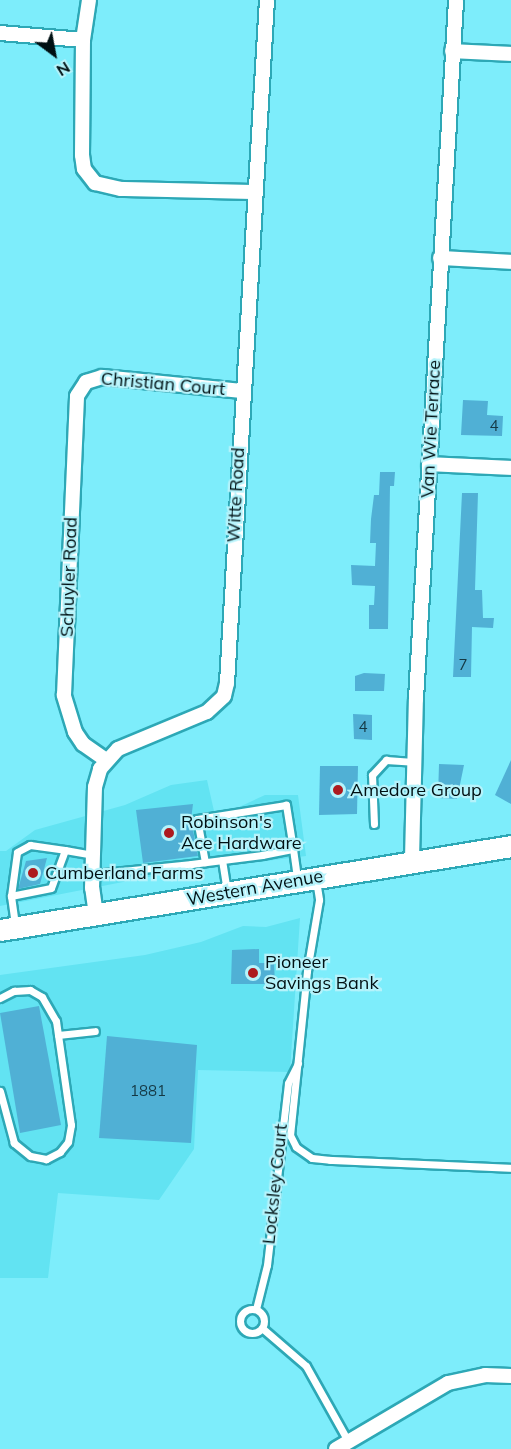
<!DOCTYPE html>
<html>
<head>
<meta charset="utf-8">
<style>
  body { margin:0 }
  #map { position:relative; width:511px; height:1449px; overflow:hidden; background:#7dedfb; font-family:Mulish,sans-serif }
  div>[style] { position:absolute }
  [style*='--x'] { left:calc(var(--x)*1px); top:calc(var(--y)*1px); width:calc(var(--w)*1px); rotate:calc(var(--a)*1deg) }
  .built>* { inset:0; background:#62e3f2 }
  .building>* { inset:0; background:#50b0d5 }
  .roads { filter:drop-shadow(2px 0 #2da8b6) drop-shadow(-2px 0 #2da8b6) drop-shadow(0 2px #2da8b6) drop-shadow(0 -2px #2da8b6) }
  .lane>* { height:7px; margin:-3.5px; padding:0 3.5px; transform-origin:3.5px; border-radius:3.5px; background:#fff }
  .lane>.ring { margin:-3.5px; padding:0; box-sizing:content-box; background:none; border:7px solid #fff; border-radius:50% }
  .street>* { height:14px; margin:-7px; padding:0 7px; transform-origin:7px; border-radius:7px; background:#fff }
  .primary>* { height:21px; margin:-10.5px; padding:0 10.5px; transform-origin:10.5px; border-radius:10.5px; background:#fff }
  .dots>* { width:16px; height:16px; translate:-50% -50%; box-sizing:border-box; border:3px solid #b5f3fb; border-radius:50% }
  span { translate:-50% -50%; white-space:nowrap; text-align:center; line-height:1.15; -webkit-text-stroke:4.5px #b5f3fb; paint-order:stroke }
  .number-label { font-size:15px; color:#143844 }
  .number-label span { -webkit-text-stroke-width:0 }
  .street-label { font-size:18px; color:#001013 }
  .poi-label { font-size:18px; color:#001013 }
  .left { translate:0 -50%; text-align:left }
  .north { position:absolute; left:24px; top:24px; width:60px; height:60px; -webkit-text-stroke:4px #b5f3fb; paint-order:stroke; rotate:148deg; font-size:16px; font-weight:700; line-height:24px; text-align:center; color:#001013 }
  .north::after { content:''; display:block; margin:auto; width:21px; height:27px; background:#001013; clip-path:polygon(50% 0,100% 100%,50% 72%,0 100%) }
</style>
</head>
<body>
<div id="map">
  <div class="built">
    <i style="clip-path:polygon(207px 780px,214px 811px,226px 813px,265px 795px,298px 795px,306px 856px,169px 873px,0 906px,0 851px,6px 851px,35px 830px,125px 805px,171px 785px)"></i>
    <i style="clip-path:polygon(300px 918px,290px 1072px,198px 1070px,194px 1149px,159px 1200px,58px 1193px,48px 1278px,0 1278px,0 975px,145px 955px,201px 942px,243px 926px,266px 927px)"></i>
  </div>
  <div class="building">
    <i style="clip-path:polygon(463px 400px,488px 401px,487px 415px,503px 416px,502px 436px,461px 435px)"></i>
    <i style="clip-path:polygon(380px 472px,395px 472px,394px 486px,390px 486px,388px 629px,369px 629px,369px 605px,374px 605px,375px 586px,352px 585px,351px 565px,375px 566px,376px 543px,370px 543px,371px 519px,374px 495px,379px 495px)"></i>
    <i style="clip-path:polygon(462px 493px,478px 493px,475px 590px,482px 590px,483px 618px,494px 618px,493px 628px,472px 627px,471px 677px,453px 677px)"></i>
    <i style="clip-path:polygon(364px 673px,385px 674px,384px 691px,355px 691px,355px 676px)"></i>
    <i style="clip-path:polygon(353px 714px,372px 715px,372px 740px,354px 739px)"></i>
    <i style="clip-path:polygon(511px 760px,511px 804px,495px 795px)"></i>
    <i style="clip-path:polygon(439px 764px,464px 765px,457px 799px,438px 798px)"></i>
    <i style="clip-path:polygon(320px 766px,358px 766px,357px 814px,319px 815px)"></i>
    <i style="clip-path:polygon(193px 804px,191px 820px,198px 856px,143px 863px,136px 810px)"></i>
    <i style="clip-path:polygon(47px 858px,40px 884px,18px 889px,26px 861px)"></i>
    <i style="clip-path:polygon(259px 949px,259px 963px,274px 963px,275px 984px,231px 984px,232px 950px)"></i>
    <i style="clip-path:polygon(39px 1006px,61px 1125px,20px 1133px,0 1013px)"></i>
    <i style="clip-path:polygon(107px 1036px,197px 1045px,191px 1143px,99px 1138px)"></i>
  </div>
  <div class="roads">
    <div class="lane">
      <i style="--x:374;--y:824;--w:49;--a:-92.3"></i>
      <i style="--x:372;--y:775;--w:21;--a:-47"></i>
      <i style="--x:386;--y:760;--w:27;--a:4"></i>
      <i style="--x:293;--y:849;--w:30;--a:82"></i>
      <i style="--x:65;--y:850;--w:40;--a:110.2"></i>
      <i style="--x:51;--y:888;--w:41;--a:168.7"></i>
      <i style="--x:11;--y:896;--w:44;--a:-82.2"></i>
      <i style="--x:17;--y:852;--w:15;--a:-28"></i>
      <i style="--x:30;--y:845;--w:35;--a:8"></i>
      <i style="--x:65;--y:850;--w:28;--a:10"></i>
      <i style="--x:222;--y:860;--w:30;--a:81"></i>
      <i style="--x:93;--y:874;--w:99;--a:-5.8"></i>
      <i style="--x:191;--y:864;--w:72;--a:-7.2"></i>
      <i style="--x:262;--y:855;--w:32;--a:-11"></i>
      <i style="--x:293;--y:849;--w:45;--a:-99"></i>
      <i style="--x:286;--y:805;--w:90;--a:171.1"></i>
      <i style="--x:197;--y:819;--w:44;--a:79.5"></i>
      <i style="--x:316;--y:880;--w:20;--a:81"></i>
      <i style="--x:319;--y:900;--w:72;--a:99.6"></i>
      <i style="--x:307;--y:971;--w:165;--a:95.9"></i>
      <i style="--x:290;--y:1135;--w:13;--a:63"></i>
      <i style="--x:296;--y:1147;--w:19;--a:35"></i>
      <i style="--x:312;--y:1158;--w:18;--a:6"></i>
      <i style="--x:330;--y:1160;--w:181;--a:2.5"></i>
      <i style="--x:11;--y:896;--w:27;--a:82"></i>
      <i style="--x:0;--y:998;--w:16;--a:-27"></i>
      <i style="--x:14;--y:991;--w:16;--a:-4"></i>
      <i style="--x:30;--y:990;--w:14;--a:30"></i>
      <i style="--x:42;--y:997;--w:28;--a:60"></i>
      <i style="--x:56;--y:1021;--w:105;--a:81.8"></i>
      <i style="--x:71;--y:1125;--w:17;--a:100"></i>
      <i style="--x:68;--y:1142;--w:13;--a:129"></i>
      <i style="--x:60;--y:1152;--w:16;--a:153"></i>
      <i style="--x:46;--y:1159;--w:16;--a:-169"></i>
      <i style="--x:30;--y:1156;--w:21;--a:-141"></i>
      <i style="--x:14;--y:1143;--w:54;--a:-105.1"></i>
      <i style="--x:58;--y:1035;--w:37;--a:-6"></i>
      <i style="--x:256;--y:1309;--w:45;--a:-76"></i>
      <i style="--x:267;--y:1265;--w:183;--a:-83.4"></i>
      <i style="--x:288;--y:1083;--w:22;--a:-63"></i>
      <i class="ring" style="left:240px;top:1309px;width:17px;height:17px"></i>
      <i style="--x:262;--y:1328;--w:58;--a:40.8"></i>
      <i style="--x:306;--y:1366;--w:86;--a:60.8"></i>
    </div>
    <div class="street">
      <i style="--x:89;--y:0;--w:40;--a:98.5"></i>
      <i style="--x:83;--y:40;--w:115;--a:90.5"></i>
      <i style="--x:82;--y:155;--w:14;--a:82"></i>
      <i style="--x:84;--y:169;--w:18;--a:52"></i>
      <i style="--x:95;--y:183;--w:27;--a:13"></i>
      <i style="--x:121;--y:189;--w:135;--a:1.3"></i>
      <i style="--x:0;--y:33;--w:83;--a:4.8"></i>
      <i style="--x:452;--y:51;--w:59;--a:2.9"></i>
      <i style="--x:440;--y:258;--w:71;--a:3.2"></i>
      <i style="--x:429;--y:464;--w:82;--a:2.8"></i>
      <i style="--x:106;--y:760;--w:28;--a:-145"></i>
      <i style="--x:83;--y:744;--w:14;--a:-124"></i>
      <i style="--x:75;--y:732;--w:39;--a:-107"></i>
      <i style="--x:64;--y:695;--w:299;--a:-87.5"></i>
      <i style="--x:77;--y:396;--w:17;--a:-57"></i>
      <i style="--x:86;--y:382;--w:17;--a:-17"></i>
      <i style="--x:102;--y:377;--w:141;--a:5.7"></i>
      <i style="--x:412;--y:859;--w:160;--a:-88.6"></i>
      <i style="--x:416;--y:699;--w:700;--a:-86.72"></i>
      <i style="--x:96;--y:915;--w:27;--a:-98"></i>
      <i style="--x:92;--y:888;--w:101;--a:-88.3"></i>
      <i style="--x:95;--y:787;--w:19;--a:-74"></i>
      <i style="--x:100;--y:769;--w:27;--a:-48"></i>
      <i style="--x:118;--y:749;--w:96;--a:-22.6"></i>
      <i style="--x:207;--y:712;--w:23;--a:-43"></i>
      <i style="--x:224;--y:696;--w:13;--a:-77"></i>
      <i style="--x:227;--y:683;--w:684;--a:-86.65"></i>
      <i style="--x:336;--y:1449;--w:130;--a:-30.5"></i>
      <i style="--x:448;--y:1383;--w:38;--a:-12"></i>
      <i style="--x:485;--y:1375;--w:26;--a:2"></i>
    </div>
    <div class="primary">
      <i style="--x:0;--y:930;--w:518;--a:-9.33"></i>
    </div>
  </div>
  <div class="dots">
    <i style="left:338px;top:790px;background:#ad1a1f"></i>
    <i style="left:169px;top:833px;background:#ad1a1f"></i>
    <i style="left:33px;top:873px;background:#ad1a1f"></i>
    <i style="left:253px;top:973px;background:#ad1a1f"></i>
  </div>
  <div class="number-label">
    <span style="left:494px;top:426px">4</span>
    <span style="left:463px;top:665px">7</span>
    <span style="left:363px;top:727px">4</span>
    <span style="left:148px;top:1091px">1881</span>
  </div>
  <div class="street-label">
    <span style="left:163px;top:384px;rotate:5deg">Christian Court</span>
    <span style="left:431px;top:429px;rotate:-87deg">Van Wie Terrace</span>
    <span style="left:236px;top:495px;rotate:-87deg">Witte Road</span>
    <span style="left:69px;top:577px;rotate:-88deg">Schuyler Road</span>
    <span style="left:255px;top:888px;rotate:-10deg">Western Avenue</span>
    <span style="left:275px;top:1184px;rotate:-84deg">Locksley Court</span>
  </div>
  <div class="poi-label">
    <span class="left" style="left:350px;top:790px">Amedore Group</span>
    <span class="left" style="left:181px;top:833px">Robinson's<br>Ace Hardware</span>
    <span class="left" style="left:45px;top:873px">Cumberland Farms</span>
    <span class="left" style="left:265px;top:973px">Pioneer<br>Savings Bank</span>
  </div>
  <div class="north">N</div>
</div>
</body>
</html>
